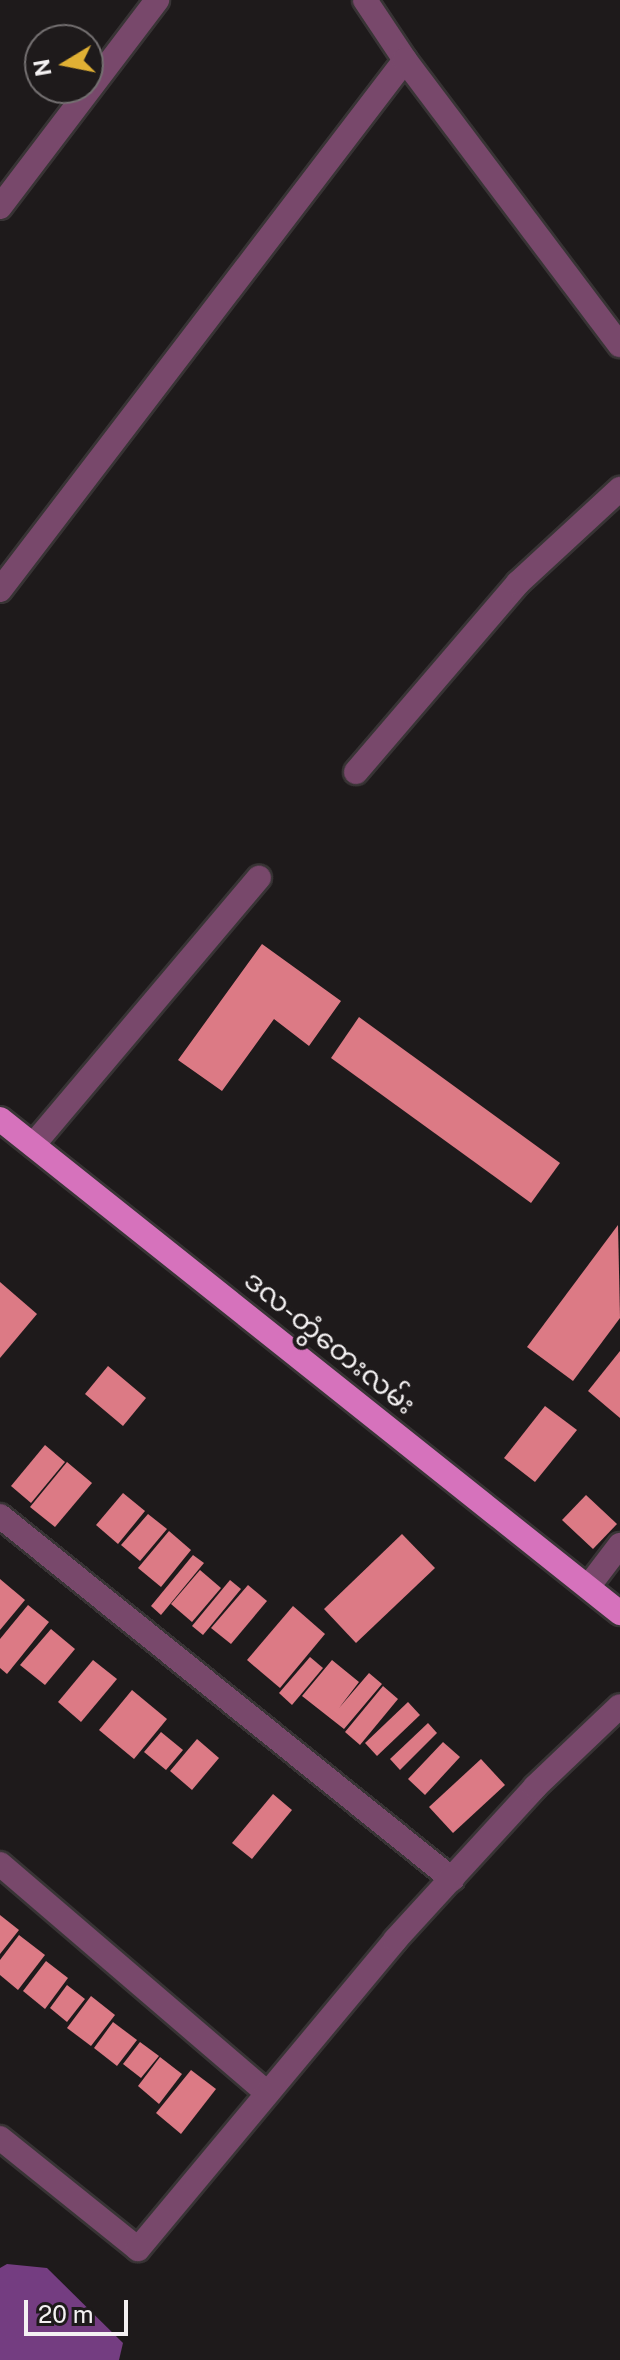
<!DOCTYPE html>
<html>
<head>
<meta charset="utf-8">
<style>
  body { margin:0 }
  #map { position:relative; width:620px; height:2360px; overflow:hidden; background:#1e1a1b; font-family:"Public Sans","Noto Sans Myanmar",sans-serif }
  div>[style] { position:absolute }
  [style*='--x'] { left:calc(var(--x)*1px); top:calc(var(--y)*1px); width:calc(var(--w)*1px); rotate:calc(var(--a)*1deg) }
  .water>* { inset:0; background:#743d81 }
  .building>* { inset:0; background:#dc7a85 }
  .roads { filter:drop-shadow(2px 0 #383435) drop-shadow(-2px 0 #383435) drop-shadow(0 2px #383435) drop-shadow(0 -2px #383435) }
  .minor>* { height:24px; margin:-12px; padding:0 12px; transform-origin:12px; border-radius:12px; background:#78486b }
  .major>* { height:24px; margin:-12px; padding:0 12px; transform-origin:12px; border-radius:12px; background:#d672bc }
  span { translate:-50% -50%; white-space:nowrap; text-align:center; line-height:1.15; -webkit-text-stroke:8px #1e1a1b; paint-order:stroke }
  .street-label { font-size:28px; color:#f4f1f2 }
  .north { position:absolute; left:24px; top:24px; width:80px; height:80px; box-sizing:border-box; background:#1e1a1b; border:2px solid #747071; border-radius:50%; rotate:260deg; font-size:22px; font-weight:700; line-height:32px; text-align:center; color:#f4f1f2 }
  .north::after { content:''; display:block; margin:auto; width:28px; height:36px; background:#e0b034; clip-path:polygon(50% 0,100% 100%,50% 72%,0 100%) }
  .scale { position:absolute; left:24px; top:2300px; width:104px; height:36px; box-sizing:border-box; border:4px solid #f4f1f2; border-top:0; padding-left:10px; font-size:24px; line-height:28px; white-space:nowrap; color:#f4f1f2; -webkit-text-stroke:6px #1e1a1b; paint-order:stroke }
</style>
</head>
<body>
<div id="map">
  <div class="water">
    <i style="clip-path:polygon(7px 2264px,47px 2268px,123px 2343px,119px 2360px,0 2360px,0 2268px)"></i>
  </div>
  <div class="building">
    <i style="clip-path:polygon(262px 944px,341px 1001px,309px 1046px,274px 1019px,222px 1091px,178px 1060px)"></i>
    <i style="clip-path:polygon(359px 1017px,560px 1163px,531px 1203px,331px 1058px)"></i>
    <i style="clip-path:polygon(618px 1225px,620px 1318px,573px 1381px,527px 1347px)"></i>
    <i style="clip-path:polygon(0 1282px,37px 1314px,0 1358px)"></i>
    <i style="clip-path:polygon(620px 1351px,620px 1418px,588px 1391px)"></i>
    <i style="clip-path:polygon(108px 1366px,146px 1398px,123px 1426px,85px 1394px)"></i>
    <i style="clip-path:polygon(545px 1406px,577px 1430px,535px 1482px,504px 1458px)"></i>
    <i style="clip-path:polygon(45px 1445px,65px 1462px,31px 1503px,11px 1486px)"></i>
    <i style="clip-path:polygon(67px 1462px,92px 1483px,55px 1527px,30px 1507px)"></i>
    <i style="clip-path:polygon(123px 1493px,145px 1511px,118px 1544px,96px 1525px)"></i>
    <i style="clip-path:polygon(586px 1495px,617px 1524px,593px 1549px,562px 1520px)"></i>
    <i style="clip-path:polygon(148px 1514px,167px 1529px,140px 1561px,121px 1545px)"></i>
    <i style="clip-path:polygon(169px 1531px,191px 1550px,161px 1587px,138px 1568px)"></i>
    <i style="clip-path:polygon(402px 1534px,435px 1568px,356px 1643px,324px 1609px)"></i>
    <i style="clip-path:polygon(193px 1555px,204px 1563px,161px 1615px,151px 1606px)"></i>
    <i style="clip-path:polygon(200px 1570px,221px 1588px,192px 1622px,171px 1604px)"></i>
    <i style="clip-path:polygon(0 1579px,25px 1600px,0 1630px)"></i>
    <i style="clip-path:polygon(230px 1580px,241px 1589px,203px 1635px,192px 1626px)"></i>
    <i style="clip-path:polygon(248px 1585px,267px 1601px,231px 1644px,211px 1628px)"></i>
    <i style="clip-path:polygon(28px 1605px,49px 1622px,7px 1674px,0 1668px,0 1639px)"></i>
    <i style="clip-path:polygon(293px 1606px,325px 1634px,280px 1688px,247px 1660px)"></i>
    <i style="clip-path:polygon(51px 1629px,75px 1649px,45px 1685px,20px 1665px)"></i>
    <i style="clip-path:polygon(310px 1657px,323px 1668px,292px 1705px,279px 1693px)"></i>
    <i style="clip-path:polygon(93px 1660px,117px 1679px,81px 1722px,58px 1702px)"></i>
    <i style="clip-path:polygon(332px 1660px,359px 1682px,339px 1708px,369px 1673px,382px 1684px,344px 1729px,302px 1696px)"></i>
    <i style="clip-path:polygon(383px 1686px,398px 1699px,360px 1745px,345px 1732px)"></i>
    <i style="clip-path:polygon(132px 1690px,167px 1719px,134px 1759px,99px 1730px)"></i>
    <i style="clip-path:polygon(408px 1702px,420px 1715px,377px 1756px,365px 1743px)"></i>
    <i style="clip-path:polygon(428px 1723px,437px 1733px,400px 1770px,390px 1759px)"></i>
    <i style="clip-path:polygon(161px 1732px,183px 1750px,166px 1770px,144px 1752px)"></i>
    <i style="clip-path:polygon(197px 1739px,219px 1758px,192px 1790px,170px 1771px)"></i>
    <i style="clip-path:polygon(443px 1742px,460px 1757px,425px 1795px,408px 1779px)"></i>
    <i style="clip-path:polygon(481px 1759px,505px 1785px,453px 1833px,429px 1807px)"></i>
    <i style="clip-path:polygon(273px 1794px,292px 1810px,252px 1859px,232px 1843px)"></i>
    <i style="clip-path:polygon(0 1915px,19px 1930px,0 1954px)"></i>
    <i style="clip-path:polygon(19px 1935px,45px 1955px,18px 1990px,0 1975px,0 1960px)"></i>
    <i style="clip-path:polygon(46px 1961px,68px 1978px,45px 2009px,23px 1991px)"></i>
    <i style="clip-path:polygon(67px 1985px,85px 1999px,67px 2022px,50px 2008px)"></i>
    <i style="clip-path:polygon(91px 1996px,115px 2015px,91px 2046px,67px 2028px)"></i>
    <i style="clip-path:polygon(113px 2022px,137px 2040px,117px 2066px,94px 2048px)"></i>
    <i style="clip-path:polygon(140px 2042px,159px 2056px,141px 2078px,123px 2064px)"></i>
    <i style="clip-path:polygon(160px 2057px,182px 2074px,159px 2104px,138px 2086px)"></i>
    <i style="clip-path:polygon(191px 2070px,216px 2089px,181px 2134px,156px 2113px)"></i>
  </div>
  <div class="roads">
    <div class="minor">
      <i style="--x:365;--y:0;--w:72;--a:56.3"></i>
      <i style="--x:0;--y:207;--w:260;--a:-52.8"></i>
      <i style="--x:0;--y:590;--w:667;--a:-52.61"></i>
      <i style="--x:405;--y:60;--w:357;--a:53"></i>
      <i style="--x:356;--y:772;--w:249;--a:-49.4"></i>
      <i style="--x:518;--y:583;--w:139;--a:-42.7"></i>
      <i style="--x:33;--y:1145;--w:350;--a:-49.8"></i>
      <i style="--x:0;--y:1516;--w:580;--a:38.77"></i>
      <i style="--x:588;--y:1587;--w:53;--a:-52.7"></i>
      <i style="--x:0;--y:1864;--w:352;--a:40.6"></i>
      <i style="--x:0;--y:2138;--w:177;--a:38.8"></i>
      <i style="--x:138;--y:2249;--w:402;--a:-50.2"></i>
      <i style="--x:395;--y:1940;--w:207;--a:-47.5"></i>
      <i style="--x:535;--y:1787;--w:117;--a:-43.6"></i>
    </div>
    <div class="major">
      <i style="--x:0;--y:1119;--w:793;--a:38.55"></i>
    </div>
  </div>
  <div class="street-label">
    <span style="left:330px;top:1342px;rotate:39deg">ဒလ-တွံတေးလမ်း</span>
  </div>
  <div class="north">N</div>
  <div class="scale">20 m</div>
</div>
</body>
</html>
